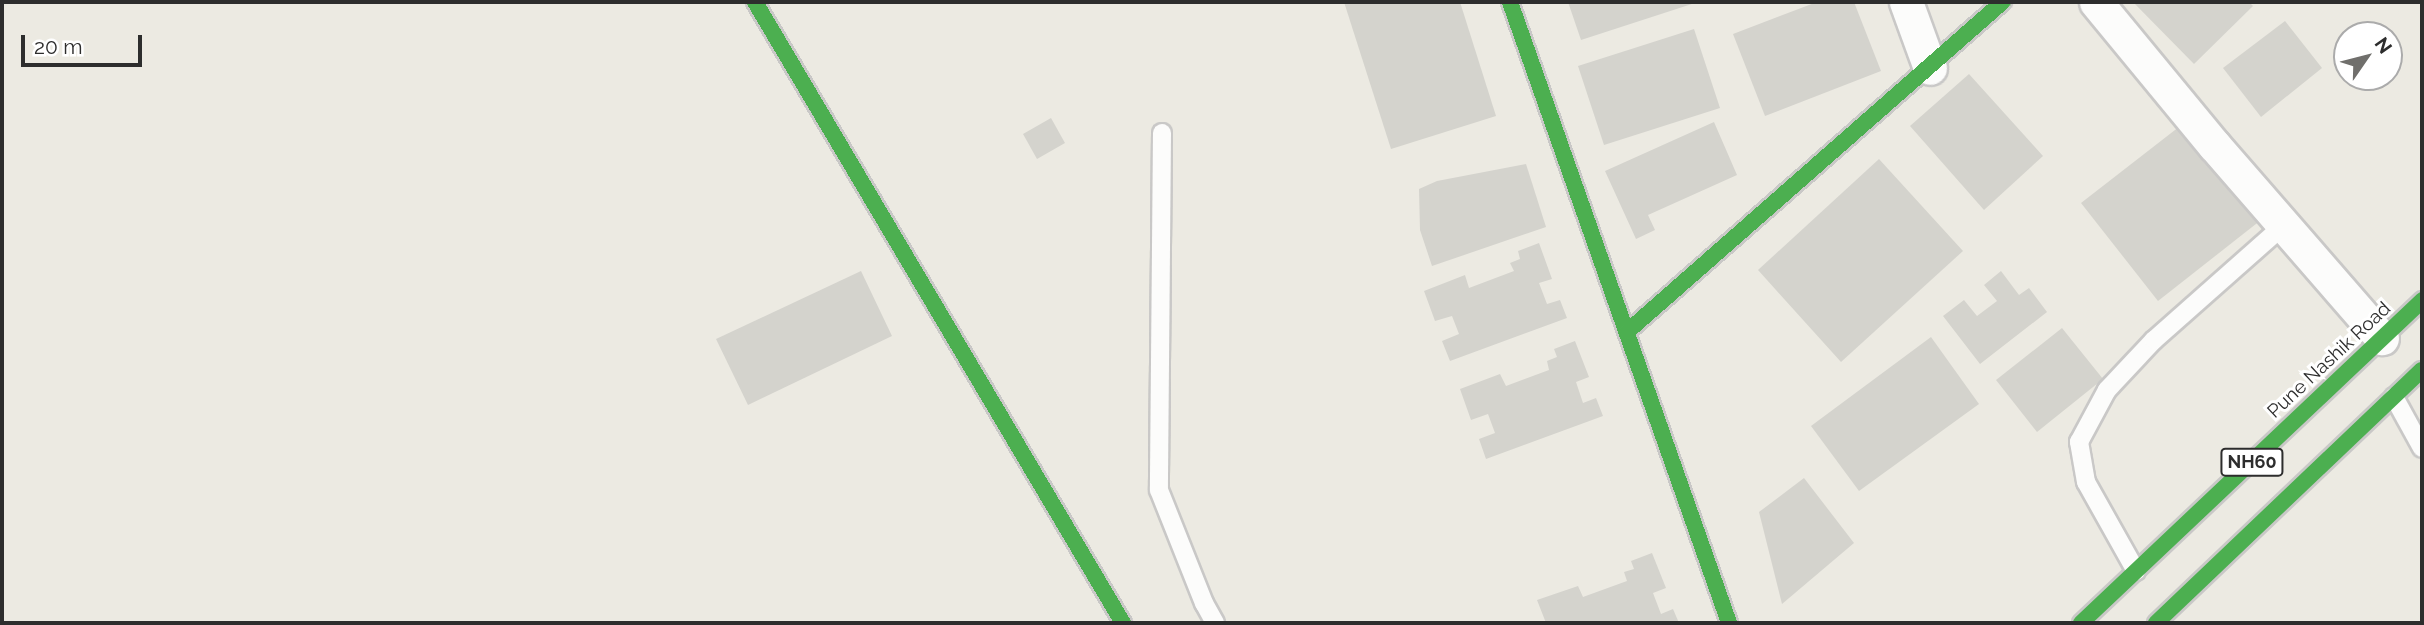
<!DOCTYPE html>
<html>
<head>
<meta charset="utf-8">
<style>
  body { margin:0 }
  #map { position:relative; width:2424px; height:625px; overflow:hidden; background:#eceae2; font-family:Raleway,sans-serif }
  div>[style] { position:absolute }
  [style*='--x'] { left:calc(var(--x)*1px); top:calc(var(--y)*1px); width:calc(var(--w)*1px); rotate:calc(var(--a)*1deg) }
  .building>* { inset:0; background:#d4d3cd }
  .roads { filter:drop-shadow(2px 0 #c9c8c7) drop-shadow(-2px 0 #c9c8c7) drop-shadow(0 2px #c9c8c7) drop-shadow(0 -2px #c9c8c7) }
  .lane>* { height:18px; margin:-9px; padding:0 9px; transform-origin:9px; border-radius:9px; background:#fcfcfb }
  .street>* { height:33px; margin:-16.5px; padding:0 16.5px; transform-origin:16.5px; border-radius:16.5px; background:#fcfcfb }
  .fast>* { height:16px; margin:-8px; padding:0 8px; transform-origin:8px; border-radius:8px; background:#4caf50 }
  span { translate:-50% -50%; white-space:nowrap; text-align:center; line-height:1.15; -webkit-text-stroke:6px #fff; paint-order:stroke }
  .shield-label span { padding:2px 5px; background:#fff; border:2px solid; border-radius:5px; -webkit-text-stroke-width:0 }
  .shield-label { font-size:18px; color:#2d2d2d; font-weight:700 }
  .street-label { font-size:19px; color:#2d2d2d }
  .frame { position:absolute; inset:0; border:4px solid #2d2d2d; pointer-events:none }
  .north { position:absolute; left:2333px; top:21px; width:70px; height:70px; box-sizing:border-box; background:#fff; border:2px solid #ababab; border-radius:50%; rotate:55deg; font-size:19px; font-weight:700; line-height:28px; text-align:center; color:#2d2d2d }
  .north::after { content:''; display:block; margin:auto; width:24px; height:32px; background:#706f6c; clip-path:polygon(50% 0,100% 100%,50% 72%,0 100%) }
  .scale { position:absolute; left:21px; top:35px; width:121px; height:32px; box-sizing:border-box; border:4px solid #2d2d2d; border-top:0; padding-left:9px; font-size:21px; line-height:24px; white-space:nowrap; color:#2d2d2d; -webkit-text-stroke:5px #fff; paint-order:stroke }
</style>
</head>
<body>
<div id="map">
  <div class="building">
    <i style="clip-path:polygon(1344px 2px,1460px 2px,1496px 116px,1391px 149px)"></i>
    <i style="clip-path:polygon(1568px 2px,1698px 2px,1581px 40px)"></i>
    <i style="clip-path:polygon(1817px 2px,1854px 2px,1881px 71px,1765px 116px,1733px 34px)"></i>
    <i style="clip-path:polygon(2133px 2px,2249px 2px,2253px 6px,2194px 64px)"></i>
    <i style="clip-path:polygon(2285px 21px,2322px 68px,2261px 117px,2223px 68px)"></i>
    <i style="clip-path:polygon(1694px 29px,1720px 108px,1604px 145px,1578px 66px)"></i>
    <i style="clip-path:polygon(1969px 74px,2043px 156px,1984px 210px,1910px 126px)"></i>
    <i style="clip-path:polygon(1051px 118px,1065px 143px,1037px 159px,1023px 134px)"></i>
    <i style="clip-path:polygon(1714px 122px,1737px 175px,1648px 215px,1655px 230px,1636px 239px,1605px 171px)"></i>
    <i style="clip-path:polygon(2184px 123px,2261px 220px,2158px 301px,2081px 203px)"></i>
    <i style="clip-path:polygon(1879px 159px,1963px 251px,1841px 362px,1758px 270px)"></i>
    <i style="clip-path:polygon(1526px 164px,1546px 227px,1432px 266px,1420px 230px,1419px 189px,1437px 181px)"></i>
    <i style="clip-path:polygon(1539px 243px,1552px 279px,1539px 283px,1547px 304px,1560px 300px,1567px 318px,1450px 361px,1442px 341px,1459px 334px,1452px 316px,1435px 321px,1424px 291px,1465px 275px,1469px 288px,1514px 271px,1510px 263px,1520px 259px,1518px 251px)"></i>
    <i style="clip-path:polygon(861px 271px,892px 336px,748px 405px,716px 339px)"></i>
    <i style="clip-path:polygon(2001px 271px,2019px 295px,2029px 288px,2047px 312px,1980px 364px,1943px 316px,1964px 300px,1977px 316px,1997px 301px,1984px 285px)"></i>
    <i style="clip-path:polygon(2062px 328px,2103px 379px,2037px 432px,1996px 380px)"></i>
    <i style="clip-path:polygon(1931px 337px,1979px 404px,1859px 491px,1811px 426px)"></i>
    <i style="clip-path:polygon(1575px 341px,1589px 377px,1576px 382px,1583px 403px,1596px 398px,1603px 416px,1486px 459px,1479px 439px,1495px 433px,1488px 414px,1471px 420px,1460px 389px,1500px 374px,1506px 386px,1549px 370px,1547px 361px,1557px 357px,1554px 349px)"></i>
    <i style="clip-path:polygon(1804px 478px,1854px 543px,1782px 604px,1759px 512px)"></i>
    <i style="clip-path:polygon(1652px 553px,1666px 588px,1653px 593px,1661px 614px,1673px 609px,1679px 623px,1546px 623px,1537px 600px,1578px 586px,1583px 597px,1627px 581px,1624px 572px,1634px 569px,1631px 561px)"></i>
  </div>
  <div class="roads">
    <div class="lane">
      <i style="--x:1162;--y:133;--w:357;--a:90.5"></i>
      <i style="--x:1159;--y:490;--w:122;--a:68.3"></i>
      <i style="--x:1204;--y:603;--w:23;--a:61"></i>
      <i style="--x:2394;--y:397;--w:58;--a:61.2"></i>
      <i style="--x:2136;--y:571;--w:102;--a:-119.3"></i>
      <i style="--x:2086;--y:482;--w:41;--a:-99.9"></i>
      <i style="--x:2079;--y:442;--w:59;--a:-61.7"></i>
      <i style="--x:2107;--y:390;--w:69;--a:-46.8"></i>
      <i style="--x:2154;--y:340;--w:174;--a:-41.5"></i>
    </div>
    <div class="street">
      <i style="--x:1906;--y:2;--w:70;--a:70"></i>
      <i style="--x:2096;--y:2;--w:185;--a:50.5"></i>
      <i style="--x:2214;--y:145;--w:256;--a:49"></i>
    </div>
    <div class="fast">
      <i style="--x:755;--y:2;--w:722;--a:59.35"></i>
      <i style="--x:1510;--y:2;--w:658;--a:70.57"></i>
      <i style="--x:1628;--y:331;--w:499;--a:-41.3"></i>
      <i style="--x:2081;--y:623;--w:470;--a:-43.4"></i>
      <i style="--x:2156;--y:623;--w:367;--a:-43.6"></i>
    </div>
  </div>
  <div class="shield-label">
    <span style="left:2252px;top:462px">NH60</span>
  </div>
  <div class="street-label">
    <span style="left:2329px;top:360px;rotate:-43deg">Pune Nashik Road</span>
  </div>
  <div class="frame"></div>
  <div class="north">N</div>
  <div class="scale">20 m</div>
</div>
</body>
</html>
